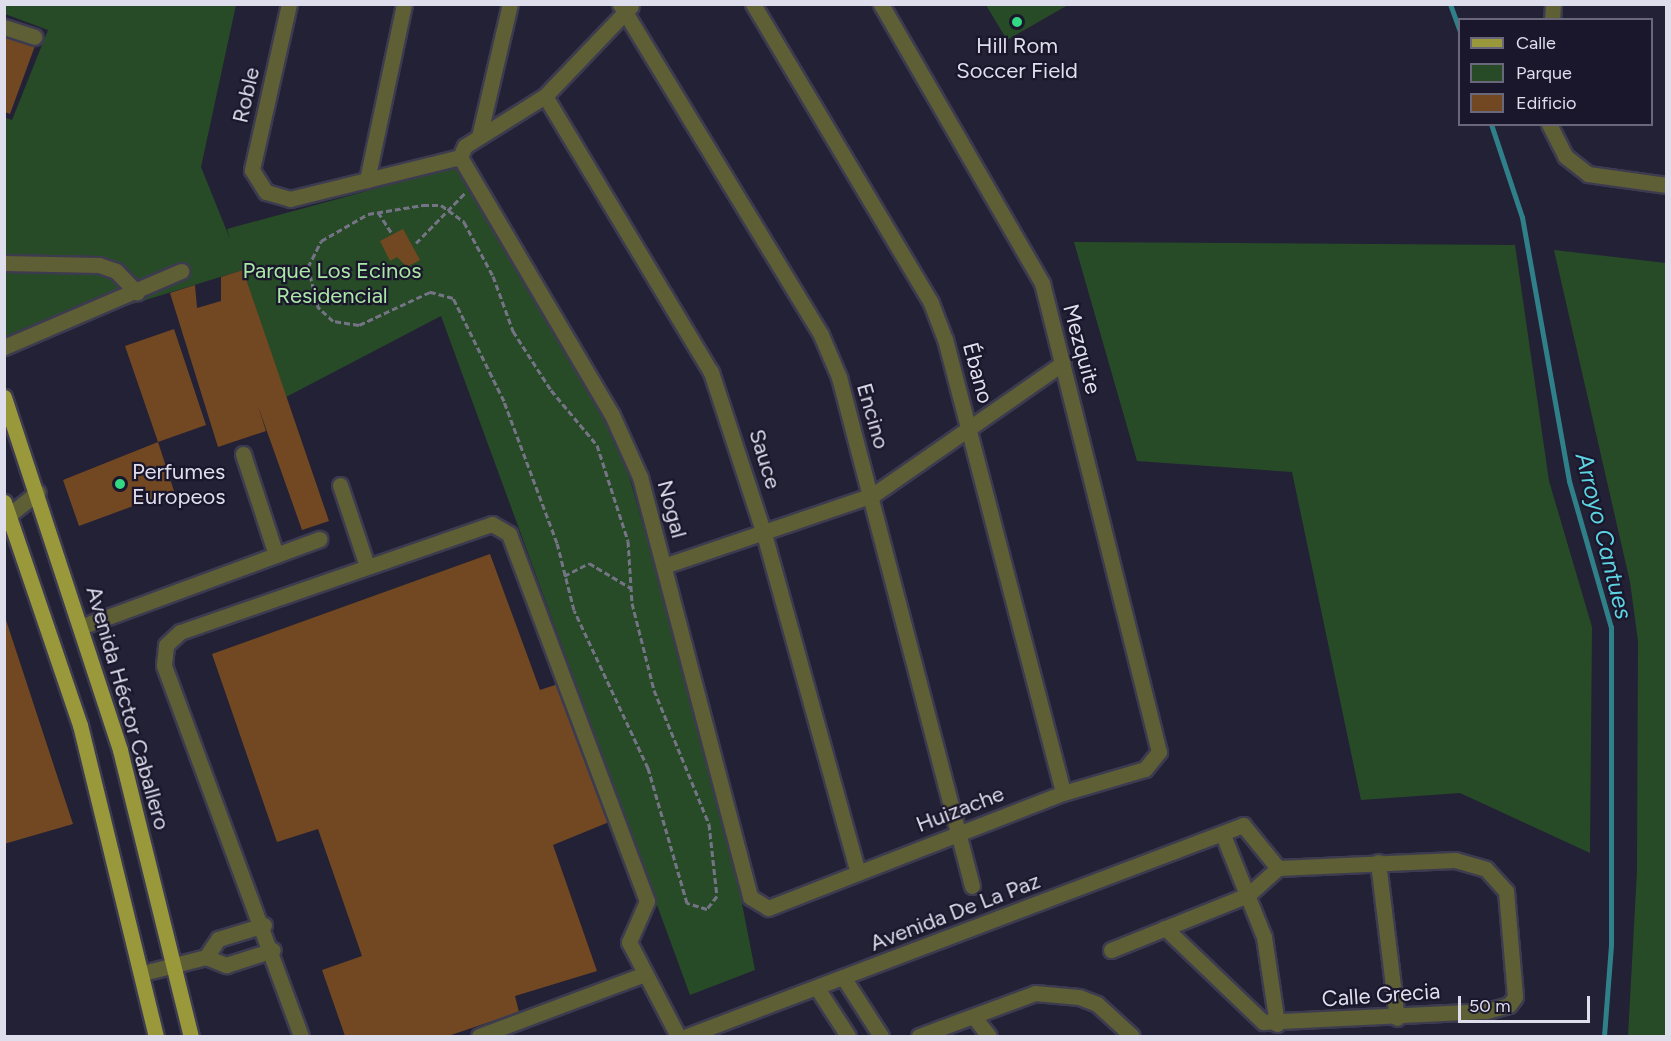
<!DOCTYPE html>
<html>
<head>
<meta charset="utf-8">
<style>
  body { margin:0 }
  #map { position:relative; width:1671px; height:1041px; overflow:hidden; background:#232136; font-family:Figtree,sans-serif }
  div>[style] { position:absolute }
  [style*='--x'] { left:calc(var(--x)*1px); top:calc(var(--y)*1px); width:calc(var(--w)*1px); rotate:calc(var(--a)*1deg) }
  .green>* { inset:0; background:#284b27 }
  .stream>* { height:5px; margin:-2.5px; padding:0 2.5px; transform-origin:2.5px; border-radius:2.5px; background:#30808a }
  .building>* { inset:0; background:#724822 }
  .path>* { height:3px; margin-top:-1.5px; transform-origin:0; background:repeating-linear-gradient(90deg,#757486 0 6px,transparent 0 9px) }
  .roads { filter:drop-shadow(2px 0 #3d3b50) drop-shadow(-2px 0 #3d3b50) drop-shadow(0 2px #3d3b50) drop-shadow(0 -2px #3d3b50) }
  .minor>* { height:15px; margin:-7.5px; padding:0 7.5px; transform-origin:7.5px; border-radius:7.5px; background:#5e5f35 }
  .major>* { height:15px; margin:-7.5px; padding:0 7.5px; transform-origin:7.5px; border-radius:7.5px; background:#99993b }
  .dots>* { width:16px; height:16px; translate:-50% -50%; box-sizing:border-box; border:3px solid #1a172c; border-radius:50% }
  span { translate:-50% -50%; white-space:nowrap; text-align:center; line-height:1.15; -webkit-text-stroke:4.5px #1a172c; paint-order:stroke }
  .poi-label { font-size:22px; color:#dfdeed }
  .left { translate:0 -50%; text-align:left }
  .street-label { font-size:22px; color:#dfdeed }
  .park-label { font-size:22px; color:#aae7a6 }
  .water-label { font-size:24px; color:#5dd3e2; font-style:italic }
  .frame { position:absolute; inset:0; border:6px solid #dfdeed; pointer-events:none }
  .legend { position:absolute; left:1458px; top:18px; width:195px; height:108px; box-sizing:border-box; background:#1a172c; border:2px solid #696779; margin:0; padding:8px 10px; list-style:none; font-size:18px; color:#dfdeed }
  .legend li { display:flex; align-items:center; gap:12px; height:30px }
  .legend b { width:30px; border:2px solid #696779 }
  .scale { position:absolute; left:1458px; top:996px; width:132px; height:27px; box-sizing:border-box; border:3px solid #dfdeed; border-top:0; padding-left:8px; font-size:18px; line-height:21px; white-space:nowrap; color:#dfdeed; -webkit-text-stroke:4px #1a172c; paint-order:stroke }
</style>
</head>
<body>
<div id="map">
  <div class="green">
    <i style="clip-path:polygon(5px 4px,236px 5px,201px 167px,230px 239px,227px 229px,455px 167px,620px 444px,724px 812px,755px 970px,690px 995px,441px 316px,286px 397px,243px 270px,9px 342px,4px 332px,5px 118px,12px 120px,48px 30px,5px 14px)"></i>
    <i style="clip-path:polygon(986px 5px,1068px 5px,1007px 40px)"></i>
    <i style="clip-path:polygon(1074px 242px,1515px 245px,1549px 481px,1592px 627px,1590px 853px,1460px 793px,1361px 800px,1292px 472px,1137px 461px)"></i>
    <i style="clip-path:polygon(1554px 250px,1666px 263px,1666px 1036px,1628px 1036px,1637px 871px,1638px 641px,1630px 582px)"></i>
  </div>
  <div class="stream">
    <i style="--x:1450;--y:4;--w:30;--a:70"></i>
    <i style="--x:1491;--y:124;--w:98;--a:71.6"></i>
    <i style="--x:1522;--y:217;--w:268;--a:79.9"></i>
    <i style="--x:1569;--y:481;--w:152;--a:74"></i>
    <i style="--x:1611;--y:627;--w:318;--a:90"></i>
    <i style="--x:1611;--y:945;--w:91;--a:94.4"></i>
  </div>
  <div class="building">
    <i style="clip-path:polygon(5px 31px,36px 43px,10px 114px,5px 112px)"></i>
    <i style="clip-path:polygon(403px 229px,420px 260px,407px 267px,397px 257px,390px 261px,380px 241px)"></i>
    <i style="clip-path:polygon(243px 270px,329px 521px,302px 530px,258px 406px,266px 431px,218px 447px,170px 293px,195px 285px,197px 308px,221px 301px,221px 277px)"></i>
    <i style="clip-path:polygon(174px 329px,206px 425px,158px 442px,125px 346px)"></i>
    <i style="clip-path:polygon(158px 442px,174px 491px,79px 526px,63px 480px)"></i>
    <i style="clip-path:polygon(490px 554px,540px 690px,561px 683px,614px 820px,553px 845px,597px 971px,515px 996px,519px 1012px,448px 1036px,345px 1036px,322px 970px,362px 956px,318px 829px,277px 842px,212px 654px)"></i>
    <i style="clip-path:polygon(4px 614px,73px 824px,4px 844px)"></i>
  </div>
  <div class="path">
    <i style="--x:423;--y:205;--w:18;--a:0"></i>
    <i style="--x:441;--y:205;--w:29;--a:36"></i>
    <i style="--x:464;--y:222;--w:61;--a:61.8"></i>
    <i style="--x:493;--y:276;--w:59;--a:70"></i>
    <i style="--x:513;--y:331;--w:70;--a:57.2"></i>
    <i style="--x:551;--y:390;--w:72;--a:50.1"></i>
    <i style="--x:597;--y:445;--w:101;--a:72.1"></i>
    <i style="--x:628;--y:541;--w:62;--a:86.3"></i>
    <i style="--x:632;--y:603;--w:90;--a:75.8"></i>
    <i style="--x:654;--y:690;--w:145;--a:67.7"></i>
    <i style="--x:709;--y:824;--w:72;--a:83.7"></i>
    <i style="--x:717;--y:896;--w:16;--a:128"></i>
    <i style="--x:707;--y:909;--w:21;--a:-163"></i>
    <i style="--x:687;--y:903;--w:141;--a:-106.1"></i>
    <i style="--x:648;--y:768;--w:174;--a:-115.1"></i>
    <i style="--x:574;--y:610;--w:69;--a:-104.2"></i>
    <i style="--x:557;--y:543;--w:152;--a:-110.5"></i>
    <i style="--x:504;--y:401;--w:115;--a:-116.3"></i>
    <i style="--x:453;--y:298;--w:24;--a:-165"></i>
    <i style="--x:430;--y:292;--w:78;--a:155.1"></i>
    <i style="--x:359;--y:325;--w:26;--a:-171"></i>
    <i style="--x:333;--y:321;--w:21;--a:-137"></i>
    <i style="--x:318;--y:307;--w:41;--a:-104"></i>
    <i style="--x:308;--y:267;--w:29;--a:-63"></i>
    <i style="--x:321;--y:241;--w:54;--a:-29.9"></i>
    <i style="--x:368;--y:214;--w:56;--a:-9.3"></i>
    <i style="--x:378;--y:212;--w:24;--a:57"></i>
    <i style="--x:416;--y:243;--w:70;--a:-45.6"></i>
    <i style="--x:564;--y:576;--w:28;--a:-27"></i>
    <i style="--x:589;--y:563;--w:49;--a:30.8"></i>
  </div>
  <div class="roads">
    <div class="minor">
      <i style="--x:289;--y:4;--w:170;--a:102.6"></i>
      <i style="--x:252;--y:170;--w:26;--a:58"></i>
      <i style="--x:266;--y:192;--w:25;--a:16"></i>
      <i style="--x:290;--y:199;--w:175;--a:-13.9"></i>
      <i style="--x:620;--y:4;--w:387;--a:58.7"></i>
      <i style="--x:821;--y:335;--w:46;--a:66.8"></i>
      <i style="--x:839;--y:377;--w:526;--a:75.36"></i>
      <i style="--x:753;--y:4;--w:348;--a:59.2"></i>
      <i style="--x:931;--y:303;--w:39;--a:69"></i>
      <i style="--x:945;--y:339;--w:469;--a:75.4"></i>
      <i style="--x:1552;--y:20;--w:16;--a:-86"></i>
      <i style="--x:4;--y:27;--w:32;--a:18"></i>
      <i style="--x:545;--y:96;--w:322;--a:59"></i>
      <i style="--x:711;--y:372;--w:170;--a:71.9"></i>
      <i style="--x:764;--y:534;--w:351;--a:74.5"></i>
      <i style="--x:1549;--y:124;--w:36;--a:63"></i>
      <i style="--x:1565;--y:156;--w:29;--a:38"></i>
      <i style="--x:1588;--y:174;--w:79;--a:8"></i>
      <i style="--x:479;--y:137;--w:137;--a:-76.9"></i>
      <i style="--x:460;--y:157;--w:299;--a:59.5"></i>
      <i style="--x:612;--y:415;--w:68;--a:65.7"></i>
      <i style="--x:640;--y:477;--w:434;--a:75.3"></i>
      <i style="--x:750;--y:897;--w:21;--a:31"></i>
      <i style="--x:768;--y:908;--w:317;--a:-21.3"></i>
      <i style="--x:1063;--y:793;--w:85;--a:-16.3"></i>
      <i style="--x:1145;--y:769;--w:22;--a:-51"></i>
      <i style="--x:1159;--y:752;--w:483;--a:-104"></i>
      <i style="--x:1042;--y:283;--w:322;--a:-120"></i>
      <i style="--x:460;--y:157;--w:12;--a:-66"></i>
      <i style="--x:465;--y:146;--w:94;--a:-32"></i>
      <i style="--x:545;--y:96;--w:124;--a:-46.3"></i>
      <i style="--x:367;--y:180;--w:180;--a:-78.1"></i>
      <i style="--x:4;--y:263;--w:95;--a:1.2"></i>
      <i style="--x:99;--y:265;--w:18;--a:19"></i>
      <i style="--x:116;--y:271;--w:30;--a:46"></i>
      <i style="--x:4;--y:347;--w:193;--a:-23.2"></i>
      <i style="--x:243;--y:454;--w:106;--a:71.9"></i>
      <i style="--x:340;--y:485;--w:85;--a:71.6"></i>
      <i style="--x:4;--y:519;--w:43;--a:-38.5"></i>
      <i style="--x:664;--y:566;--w:221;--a:-18.8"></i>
      <i style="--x:873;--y:495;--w:231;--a:-34.8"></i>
      <i style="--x:83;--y:626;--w:252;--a:-20.2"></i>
      <i style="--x:1223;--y:835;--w:110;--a:68.1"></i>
      <i style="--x:1264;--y:937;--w:88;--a:81.5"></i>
      <i style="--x:1378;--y:862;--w:157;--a:83.1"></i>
      <i style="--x:1111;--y:950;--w:148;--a:-21.9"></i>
      <i style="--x:1248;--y:895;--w:40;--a:-42"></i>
      <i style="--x:1278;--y:868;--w:177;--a:-2.6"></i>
      <i style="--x:1455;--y:860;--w:32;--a:16"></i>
      <i style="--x:1486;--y:869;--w:30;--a:48"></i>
      <i style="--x:1506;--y:891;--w:106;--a:85.1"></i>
      <i style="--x:1515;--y:997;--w:10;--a:127"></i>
      <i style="--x:1509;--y:1005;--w:24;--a:165"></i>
      <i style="--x:1486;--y:1011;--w:223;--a:177.2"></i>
      <i style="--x:1263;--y:1022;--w:136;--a:-136.2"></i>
      <i style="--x:206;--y:957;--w:22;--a:-56"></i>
      <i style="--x:218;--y:939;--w:48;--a:-16.9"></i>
      <i style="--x:143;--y:973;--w:65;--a:-14.3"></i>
      <i style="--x:206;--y:957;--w:22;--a:22"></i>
      <i style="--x:226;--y:965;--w:49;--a:-17.7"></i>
      <i style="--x:843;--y:977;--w:70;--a:57.2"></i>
      <i style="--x:817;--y:988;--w:57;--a:57.1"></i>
      <i style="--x:974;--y:1017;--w:24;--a:52"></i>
      <i style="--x:301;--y:1036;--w:395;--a:-110.3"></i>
      <i style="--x:164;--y:665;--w:20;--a:-84"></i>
      <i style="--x:166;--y:645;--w:19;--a:-43"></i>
      <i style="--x:180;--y:632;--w:330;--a:-19.1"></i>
      <i style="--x:492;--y:524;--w:20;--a:30"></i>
      <i style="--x:509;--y:534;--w:392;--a:69.4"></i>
      <i style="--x:647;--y:901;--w:45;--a:113.7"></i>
      <i style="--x:629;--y:942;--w:106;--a:62.5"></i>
      <i style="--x:479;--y:1036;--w:177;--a:-20.5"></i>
      <i style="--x:687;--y:1036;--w:595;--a:-20.78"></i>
      <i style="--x:1243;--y:825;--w:55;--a:50.9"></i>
      <i style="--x:919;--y:1036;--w:124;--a:-20.3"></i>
      <i style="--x:1035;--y:993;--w:44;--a:5.2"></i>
      <i style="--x:1079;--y:997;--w:19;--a:21"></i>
      <i style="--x:1097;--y:1004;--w:47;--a:42.4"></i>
    </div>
    <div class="major">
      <i style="--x:4;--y:397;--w:372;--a:71.8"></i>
      <i style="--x:120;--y:750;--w:295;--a:76.1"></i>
      <i style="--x:4;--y:502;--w:236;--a:71.2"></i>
      <i style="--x:80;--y:725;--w:320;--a:76.3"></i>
    </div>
  </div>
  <div class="dots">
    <i style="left:1017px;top:22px;background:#32d882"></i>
    <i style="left:120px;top:484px;background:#32d882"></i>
  </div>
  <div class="poi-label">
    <span style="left:1017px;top:58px">Hill Rom<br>Soccer Field</span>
    <span class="left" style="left:132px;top:484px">Perfumes<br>Europeos</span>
  </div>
  <div class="street-label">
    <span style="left:246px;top:95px;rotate:-77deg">Roble</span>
    <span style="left:1082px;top:349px;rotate:75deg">Mezquite</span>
    <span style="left:978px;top:373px;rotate:75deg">Ébano</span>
    <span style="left:873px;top:416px;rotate:74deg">Encino</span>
    <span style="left:765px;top:459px;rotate:73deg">Sauce</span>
    <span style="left:672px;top:509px;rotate:75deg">Nogal</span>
    <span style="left:128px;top:708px;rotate:74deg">Avenida Héctor Caballero</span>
    <span style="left:960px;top:809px;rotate:-21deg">Huizache</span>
    <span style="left:955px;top:912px;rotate:-21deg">Avenida De La Paz</span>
    <span style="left:1381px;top:995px;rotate:-4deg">Calle Grecia</span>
  </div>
  <div class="park-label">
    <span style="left:332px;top:283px">Parque Los Ecinos<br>Residencial</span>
  </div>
  <div class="water-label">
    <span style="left:1604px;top:536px;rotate:76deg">Arroyo Cantues</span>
  </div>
  <div class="frame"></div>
  <ul class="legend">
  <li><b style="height:8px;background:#99993b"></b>Calle</li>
  <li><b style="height:16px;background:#284b27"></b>Parque</li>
  <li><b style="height:16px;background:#724822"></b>Edificio</li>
  </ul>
  <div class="scale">50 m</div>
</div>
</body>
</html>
